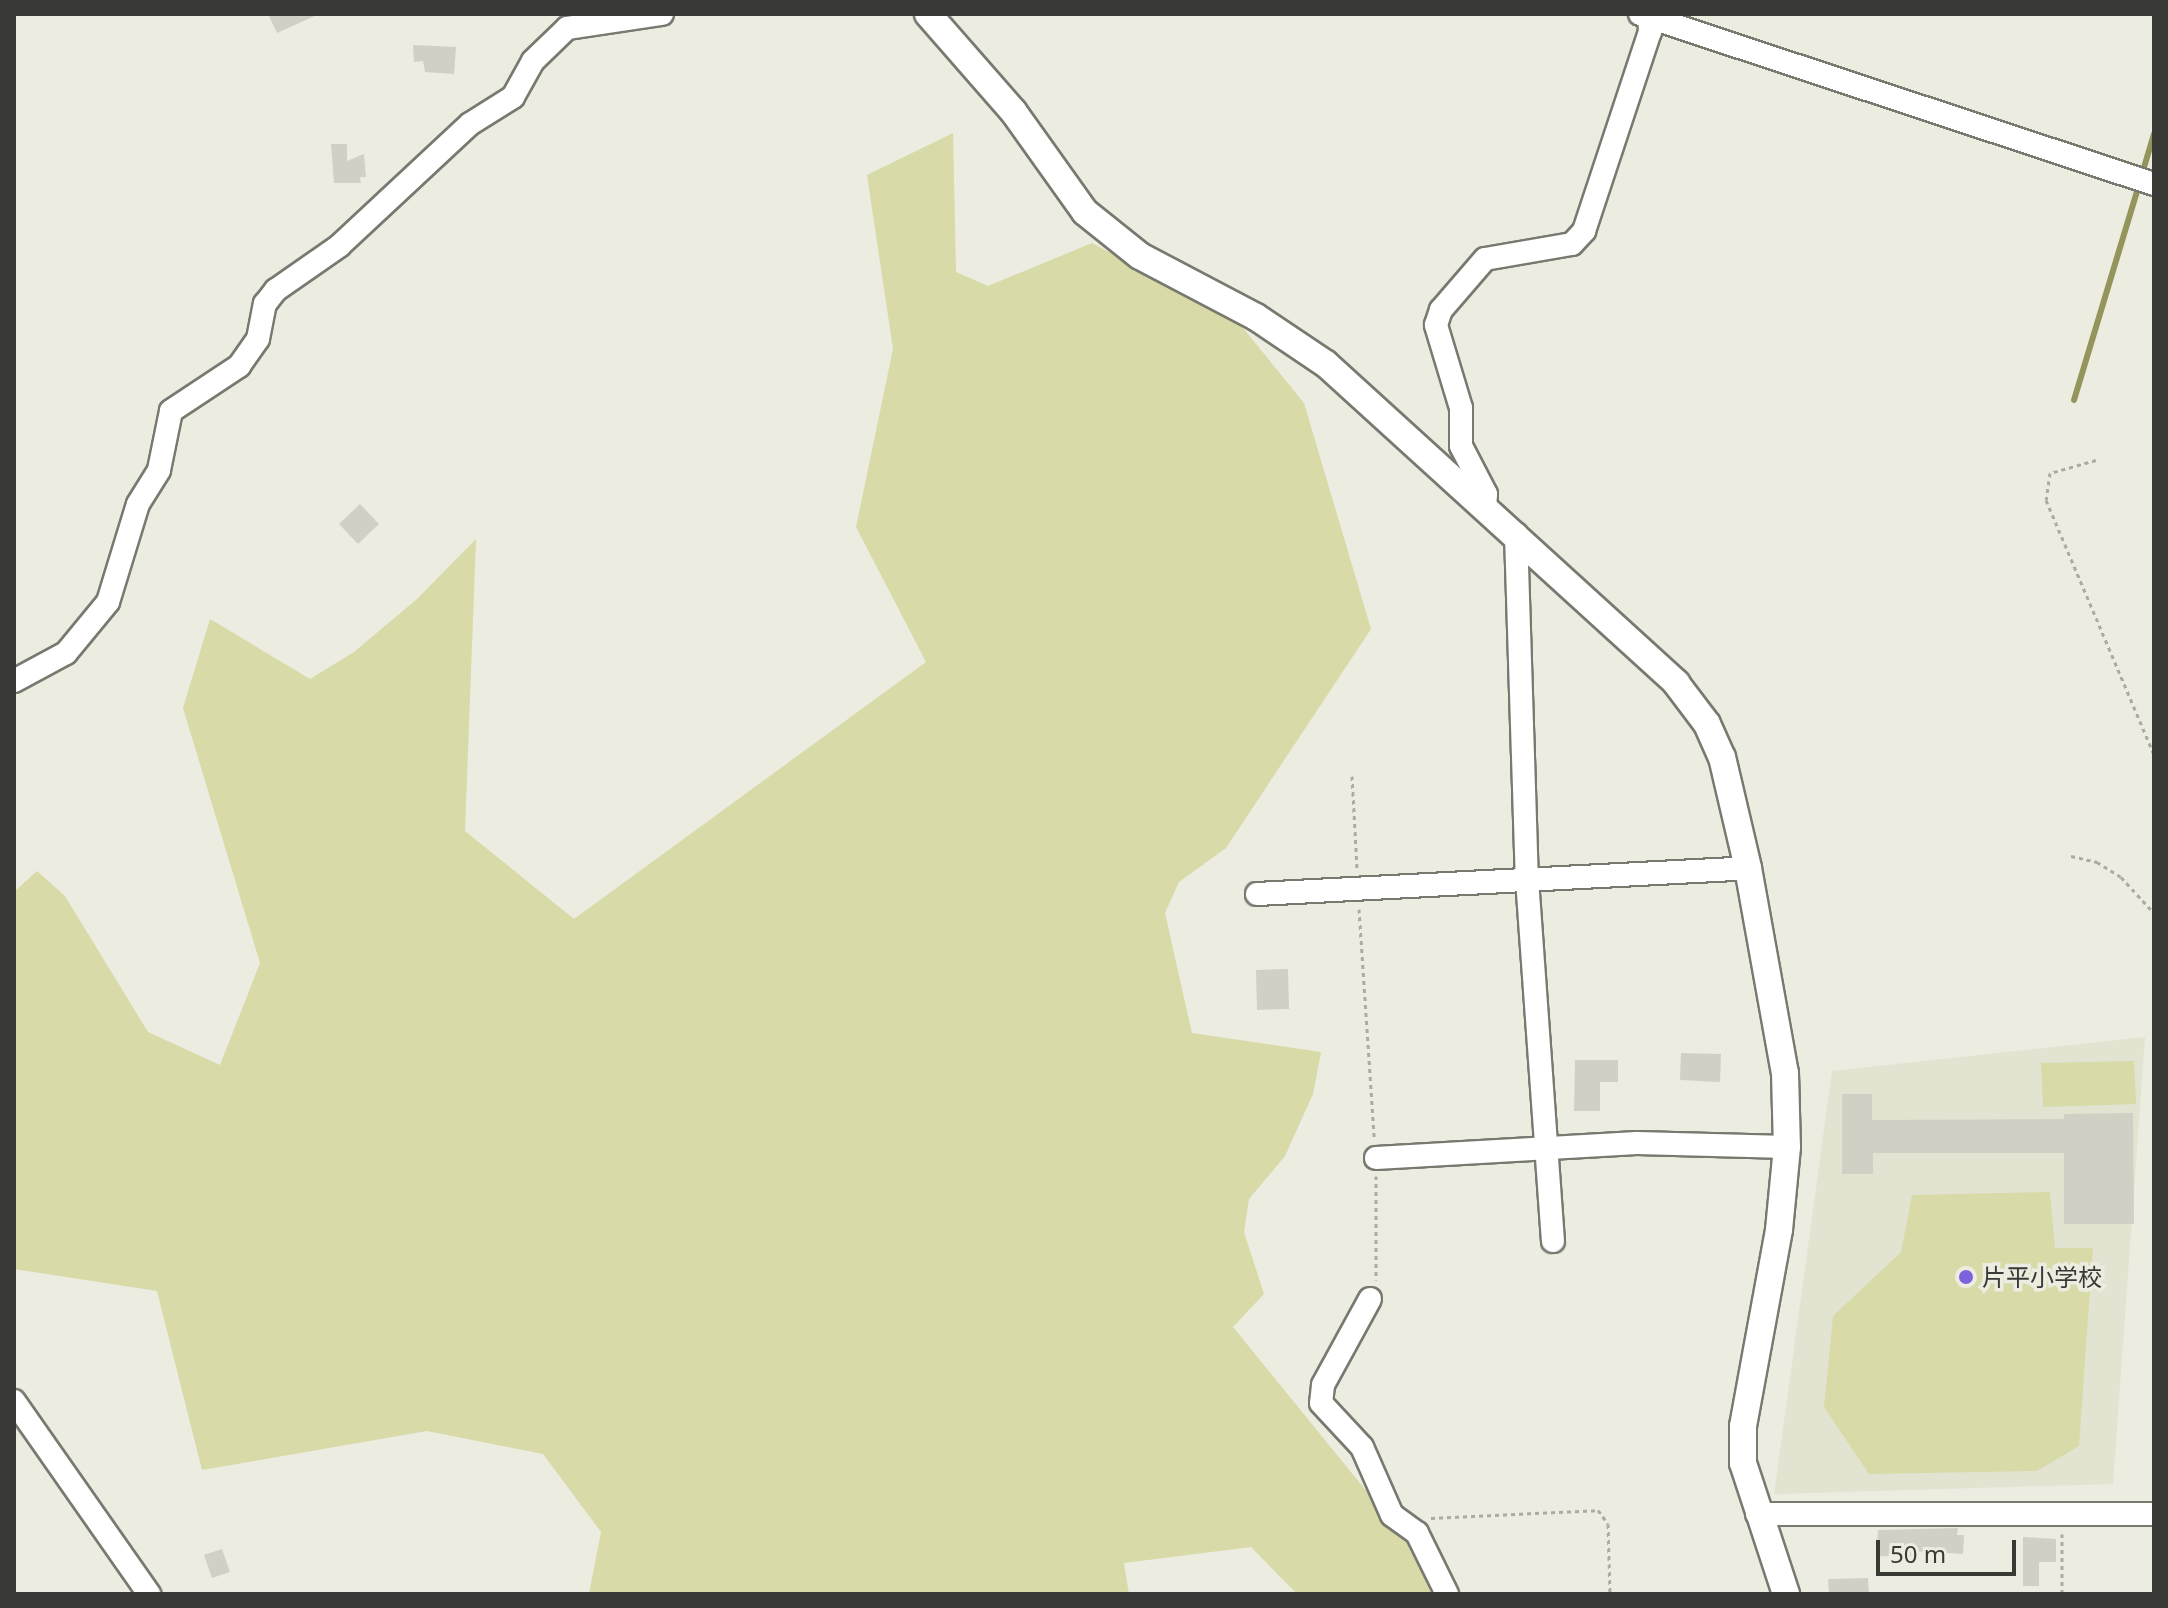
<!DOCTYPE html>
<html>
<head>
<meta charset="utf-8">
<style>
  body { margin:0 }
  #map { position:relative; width:2168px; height:1608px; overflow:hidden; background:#ecece1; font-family:"Noto Sans","Noto Sans JP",sans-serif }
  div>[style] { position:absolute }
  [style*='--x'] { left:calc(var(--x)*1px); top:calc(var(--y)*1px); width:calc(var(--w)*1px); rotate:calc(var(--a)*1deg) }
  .built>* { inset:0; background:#e2e4d1 }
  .green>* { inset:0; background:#d8daa8 }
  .stream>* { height:6px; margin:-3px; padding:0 3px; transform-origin:3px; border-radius:3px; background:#94955c }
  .building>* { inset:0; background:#d0d0c5 }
  .path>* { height:3px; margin-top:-1.5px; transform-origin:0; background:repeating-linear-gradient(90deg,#ababa3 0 4px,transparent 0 8px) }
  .roads { filter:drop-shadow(2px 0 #78796f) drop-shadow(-2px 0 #78796f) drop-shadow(0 2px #78796f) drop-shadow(0 -2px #78796f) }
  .minor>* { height:22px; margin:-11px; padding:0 11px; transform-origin:11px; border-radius:11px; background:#fff }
  .tertiary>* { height:26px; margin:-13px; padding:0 13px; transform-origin:13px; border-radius:13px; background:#fff }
  .dots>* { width:22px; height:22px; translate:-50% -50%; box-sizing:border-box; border:4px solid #ecece1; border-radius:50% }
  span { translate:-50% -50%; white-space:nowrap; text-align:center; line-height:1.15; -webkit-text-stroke:7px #ecece1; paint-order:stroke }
  .poi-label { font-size:24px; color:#393935 }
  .left { translate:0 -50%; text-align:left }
  .frame { position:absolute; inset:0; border:16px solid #393935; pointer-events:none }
  .scale { position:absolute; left:1876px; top:1540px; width:140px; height:36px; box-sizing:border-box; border:4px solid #393935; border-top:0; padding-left:10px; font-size:24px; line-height:28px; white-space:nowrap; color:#393935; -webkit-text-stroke:6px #ecece1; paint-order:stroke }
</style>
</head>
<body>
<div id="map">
  <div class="built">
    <i style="clip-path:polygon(2145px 1037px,2113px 1484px,1774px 1494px,1832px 1071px)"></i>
  </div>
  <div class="green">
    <i style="clip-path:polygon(953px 133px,956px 272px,988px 286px,1092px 243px,1239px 323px,1304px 403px,1371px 629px,1226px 848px,1179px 882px,1165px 913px,1192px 1033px,1321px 1052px,1313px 1094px,1285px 1156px,1249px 1199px,1244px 1232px,1264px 1294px,1233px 1327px,1411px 1546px,1431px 1594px,1297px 1594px,1251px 1547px,1124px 1563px,1129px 1594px,589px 1594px,601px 1532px,543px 1454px,427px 1431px,202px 1470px,157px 1291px,14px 1269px,14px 892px,37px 871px,65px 896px,148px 1032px,220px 1065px,260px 963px,183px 708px,210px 619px,310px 679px,354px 652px,417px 599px,476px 539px,465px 831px,574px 919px,926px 662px,856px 527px,893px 349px,867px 175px)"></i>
    <i style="clip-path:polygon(2134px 1061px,2136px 1104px,2043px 1107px,2041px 1063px)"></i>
    <i style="clip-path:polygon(2050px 1192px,2055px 1248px,2093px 1248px,2079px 1446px,2037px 1471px,1869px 1474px,1824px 1407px,1833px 1316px,1901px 1252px,1912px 1195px)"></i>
  </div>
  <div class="stream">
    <i style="--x:2142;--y:174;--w:42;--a:-73.3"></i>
    <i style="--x:2074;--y:400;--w:225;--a:-73.2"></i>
  </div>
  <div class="building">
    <i style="clip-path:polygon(268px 14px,319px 14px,277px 33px)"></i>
    <i style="clip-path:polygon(413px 45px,456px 47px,454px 74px,425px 72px,423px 61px,414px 62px)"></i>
    <i style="clip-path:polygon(331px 144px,347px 144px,347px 161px,364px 154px,366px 177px,360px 177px,361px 183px,334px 183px)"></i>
    <i style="clip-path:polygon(360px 504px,379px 524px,358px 544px,339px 524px)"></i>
    <i style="clip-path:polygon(1288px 969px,1289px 1009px,1257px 1010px,1256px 970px)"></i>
    <i style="clip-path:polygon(1681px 1053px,1721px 1054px,1720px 1082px,1680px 1080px)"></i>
    <i style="clip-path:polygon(1575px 1060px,1618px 1060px,1618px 1082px,1600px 1082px,1600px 1111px,1574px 1111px)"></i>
    <i style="clip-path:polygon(1842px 1094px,1872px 1094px,1872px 1120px,2064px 1119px,2064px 1114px,2133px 1113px,2134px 1224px,2064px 1224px,2064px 1153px,1873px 1153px,1873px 1174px,1842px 1174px)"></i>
    <i style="clip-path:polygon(1958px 1528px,1957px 1535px,1964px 1535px,1963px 1554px,1912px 1551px,1912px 1557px,1877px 1556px,1878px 1530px)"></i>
    <i style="clip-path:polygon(2023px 1537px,2056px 1539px,2056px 1562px,2039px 1562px,2039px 1586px,2023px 1586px)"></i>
    <i style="clip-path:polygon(222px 1549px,230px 1572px,212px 1578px,204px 1555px)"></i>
    <i style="clip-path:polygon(1868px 1578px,1869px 1594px,1829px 1594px,1828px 1579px)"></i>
  </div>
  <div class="path">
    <i style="--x:2096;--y:460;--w:48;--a:164.2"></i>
    <i style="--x:2050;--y:473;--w:27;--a:98"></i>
    <i style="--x:2046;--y:500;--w:276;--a:67"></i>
    <i style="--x:1352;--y:776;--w:93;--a:86.9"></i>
    <i style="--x:2071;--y:856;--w:27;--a:13"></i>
    <i style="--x:2097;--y:862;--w:28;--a:32"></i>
    <i style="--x:2121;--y:877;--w:49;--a:47.5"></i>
    <i style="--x:1359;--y:909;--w:228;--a:86.2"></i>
    <i style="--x:1376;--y:1176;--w:104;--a:90"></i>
    <i style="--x:1431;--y:1518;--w:167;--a:-2.7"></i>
    <i style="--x:1598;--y:1510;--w:17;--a:54"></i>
    <i style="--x:1608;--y:1524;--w:70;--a:88.4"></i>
    <i style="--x:2062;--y:1534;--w:60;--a:90"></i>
  </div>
  <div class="roads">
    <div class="minor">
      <i style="--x:1640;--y:14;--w:541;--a:18.3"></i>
      <i style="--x:1485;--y:508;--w:14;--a:-86"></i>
      <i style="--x:1486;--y:494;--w:54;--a:-117.5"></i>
      <i style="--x:1461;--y:446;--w:38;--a:-90"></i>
      <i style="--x:1461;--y:408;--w:87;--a:-106.8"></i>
      <i style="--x:1436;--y:325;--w:16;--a:-72"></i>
      <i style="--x:1441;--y:310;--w:67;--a:-49.2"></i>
      <i style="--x:1485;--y:259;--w:88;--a:-9.8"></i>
      <i style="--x:1572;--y:244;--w:18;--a:-47"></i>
      <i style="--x:1584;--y:231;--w:210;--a:-71.7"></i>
      <i style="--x:1650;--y:32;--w:18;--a:-93"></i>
      <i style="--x:1516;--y:534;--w:345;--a:88.2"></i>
      <i style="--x:1527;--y:879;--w:363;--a:85.9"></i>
      <i style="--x:14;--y:681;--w:59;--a:-28.3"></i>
      <i style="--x:66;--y:653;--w:66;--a:-50.5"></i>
      <i style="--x:108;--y:602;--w:102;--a:-73"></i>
      <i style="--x:138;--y:504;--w:40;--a:-58"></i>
      <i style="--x:159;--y:470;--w:60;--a:-78.5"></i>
      <i style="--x:171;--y:411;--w:82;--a:-33.5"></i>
      <i style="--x:239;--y:366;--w:33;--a:-55"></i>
      <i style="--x:258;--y:339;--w:36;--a:-79"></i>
      <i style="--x:265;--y:304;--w:18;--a:-52"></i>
      <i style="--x:276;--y:290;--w:77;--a:-34.9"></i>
      <i style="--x:339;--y:246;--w:179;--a:-43"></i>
      <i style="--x:470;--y:124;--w:51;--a:-32.1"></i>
      <i style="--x:513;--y:97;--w:41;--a:-60.9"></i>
      <i style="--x:533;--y:61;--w:47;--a:-44.1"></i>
      <i style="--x:567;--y:28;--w:96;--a:-8.4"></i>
      <i style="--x:1257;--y:894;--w:492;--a:-3"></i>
      <i style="--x:1376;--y:1158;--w:261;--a:-3.3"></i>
      <i style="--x:1637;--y:1143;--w:150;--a:1.5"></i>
      <i style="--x:1370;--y:1299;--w:98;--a:118.7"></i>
      <i style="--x:1323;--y:1385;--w:18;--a:96"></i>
      <i style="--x:1321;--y:1403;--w:60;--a:47"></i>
      <i style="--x:1362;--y:1447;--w:74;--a:66.2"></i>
      <i style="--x:1392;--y:1515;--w:31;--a:36"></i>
      <i style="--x:1417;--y:1533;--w:68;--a:63.8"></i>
      <i style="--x:14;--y:1401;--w:236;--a:55"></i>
      <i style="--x:1757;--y:1514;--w:397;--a:0"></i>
    </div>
    <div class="tertiary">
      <i style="--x:928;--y:14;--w:129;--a:48.8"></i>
      <i style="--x:1013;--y:111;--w:124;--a:54.5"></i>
      <i style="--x:1085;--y:212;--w:70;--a:38.7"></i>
      <i style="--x:1140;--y:256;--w:131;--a:27.7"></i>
      <i style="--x:1256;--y:317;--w:84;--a:33.9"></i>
      <i style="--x:1326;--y:364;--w:474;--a:42.3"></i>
      <i style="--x:1676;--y:683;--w:51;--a:52.9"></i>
      <i style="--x:1707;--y:724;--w:36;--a:66"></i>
      <i style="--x:1722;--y:757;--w:114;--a:76.8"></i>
      <i style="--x:1748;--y:868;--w:208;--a:79.8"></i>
      <i style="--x:1785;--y:1073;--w:74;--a:88.5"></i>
      <i style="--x:1787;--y:1147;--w:83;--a:95.5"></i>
      <i style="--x:1779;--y:1230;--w:199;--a:100.4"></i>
      <i style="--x:1743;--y:1426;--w:37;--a:90"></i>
      <i style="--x:1743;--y:1463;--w:138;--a:71.8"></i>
    </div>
  </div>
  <div class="dots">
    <i style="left:1966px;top:1277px;background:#7d62dd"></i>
  </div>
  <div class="poi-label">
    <span class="left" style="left:1982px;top:1277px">片平小学校</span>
  </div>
  <div class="frame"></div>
  <div class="scale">50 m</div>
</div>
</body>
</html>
